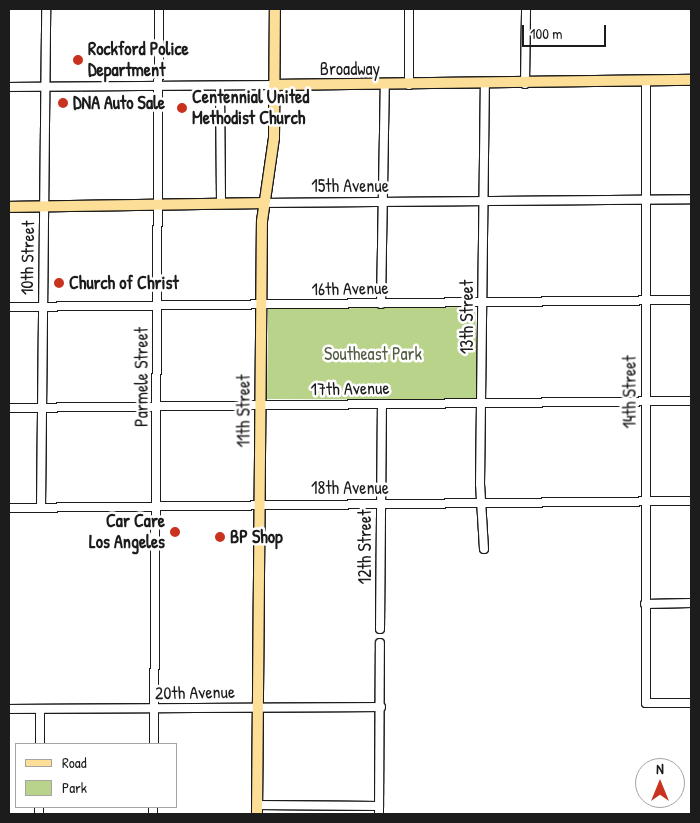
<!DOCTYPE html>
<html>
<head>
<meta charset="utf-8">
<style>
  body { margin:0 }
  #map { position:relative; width:700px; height:823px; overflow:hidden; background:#fff; font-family:"Patrick Hand",sans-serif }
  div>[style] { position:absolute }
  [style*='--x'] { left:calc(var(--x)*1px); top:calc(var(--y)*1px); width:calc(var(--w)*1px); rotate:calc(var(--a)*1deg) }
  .green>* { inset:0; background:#b9d38b }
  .roads { filter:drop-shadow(1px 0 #1c1c1c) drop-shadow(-1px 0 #1c1c1c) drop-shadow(0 1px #1c1c1c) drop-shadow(0 -1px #1c1c1c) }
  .minor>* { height:8px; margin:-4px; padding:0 4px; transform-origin:4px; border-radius:4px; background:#fff }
  .major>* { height:10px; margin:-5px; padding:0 5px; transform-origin:5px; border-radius:5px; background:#fdde96 }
  .rail>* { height:2px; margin:-1px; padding:0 1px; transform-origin:1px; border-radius:1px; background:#1c1c1c }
  .dots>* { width:14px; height:14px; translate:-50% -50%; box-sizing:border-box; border:2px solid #fff; border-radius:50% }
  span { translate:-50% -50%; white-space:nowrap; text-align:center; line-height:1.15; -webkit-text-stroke:5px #fff; paint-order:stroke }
  .poi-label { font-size:18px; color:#1c1c1c; font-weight:700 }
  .left { translate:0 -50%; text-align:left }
  .right { translate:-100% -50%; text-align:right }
  .street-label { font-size:18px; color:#1c1c1c }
  .park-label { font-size:18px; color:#535c43 }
  .frame { position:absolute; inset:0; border:10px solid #1c1c1c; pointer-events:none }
  .legend { position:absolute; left:15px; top:743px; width:162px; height:65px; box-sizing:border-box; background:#fff; border:1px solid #a4a4a4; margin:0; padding:6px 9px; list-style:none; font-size:15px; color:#1c1c1c }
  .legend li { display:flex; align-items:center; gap:10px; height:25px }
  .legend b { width:25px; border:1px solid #a4a4a4 }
  .north { position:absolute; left:635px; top:758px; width:50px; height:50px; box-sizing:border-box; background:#fff; border:1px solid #a4a4a4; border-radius:50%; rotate:0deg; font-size:14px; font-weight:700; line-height:20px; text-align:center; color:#1c1c1c }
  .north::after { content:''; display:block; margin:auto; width:18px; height:22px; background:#c8321e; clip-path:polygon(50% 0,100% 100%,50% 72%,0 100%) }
  .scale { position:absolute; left:522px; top:25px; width:84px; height:22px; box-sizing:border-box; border:2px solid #1c1c1c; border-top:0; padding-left:6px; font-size:15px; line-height:18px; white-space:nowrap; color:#1c1c1c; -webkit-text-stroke:4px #fff; paint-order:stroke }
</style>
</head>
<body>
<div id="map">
  <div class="green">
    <i style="clip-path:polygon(475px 307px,479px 394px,475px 400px,267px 399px,268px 309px)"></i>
  </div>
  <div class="roads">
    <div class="minor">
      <i style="--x:409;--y:9;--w:76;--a:90"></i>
      <i style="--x:646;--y:81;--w:622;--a:90"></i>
      <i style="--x:646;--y:703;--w:45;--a:0"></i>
      <i style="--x:525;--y:84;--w:75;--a:-89.2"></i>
      <i style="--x:220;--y:86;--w:118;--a:89.5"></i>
      <i style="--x:9;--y:87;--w:265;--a:-0.4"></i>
      <i style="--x:263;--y:203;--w:428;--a:-0.5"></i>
      <i style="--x:381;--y:304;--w:219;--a:-89"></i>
      <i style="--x:9;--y:307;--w:682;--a:-0.59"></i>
      <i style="--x:9;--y:408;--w:682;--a:-0.59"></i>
      <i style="--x:41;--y:507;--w:498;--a:-89.4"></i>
      <i style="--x:9;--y:508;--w:682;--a:-0.59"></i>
      <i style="--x:484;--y:549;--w:65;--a:-93.5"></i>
      <i style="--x:480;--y:484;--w:399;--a:-89.3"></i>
      <i style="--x:645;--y:604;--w:46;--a:-1.2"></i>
      <i style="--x:380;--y:629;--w:225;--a:-89.5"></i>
      <i style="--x:9;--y:709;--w:372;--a:-0.3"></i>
      <i style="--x:40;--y:744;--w:35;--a:-90"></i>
      <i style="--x:154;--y:744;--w:735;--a:-89.61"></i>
      <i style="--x:257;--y:805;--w:122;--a:0.5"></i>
      <i style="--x:39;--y:814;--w:7;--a:-90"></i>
      <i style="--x:153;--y:814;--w:7;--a:-90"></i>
      <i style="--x:379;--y:814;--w:171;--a:-89.7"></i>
    </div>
    <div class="major">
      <i style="--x:274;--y:85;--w:417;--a:-0.7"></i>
      <i style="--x:9;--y:207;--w:254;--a:-0.9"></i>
      <i style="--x:257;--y:814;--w:593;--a:-89.52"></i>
      <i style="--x:262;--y:221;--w:84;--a:-81.8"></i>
      <i style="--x:274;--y:138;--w:129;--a:-89.6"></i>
    </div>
  </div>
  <div class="rail">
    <i style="--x:690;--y:9;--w:1;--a:45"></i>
  </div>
  <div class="dots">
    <i style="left:78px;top:60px;background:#c8321e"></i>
    <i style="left:63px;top:103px;background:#c8321e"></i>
    <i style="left:182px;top:108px;background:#c8321e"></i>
    <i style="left:59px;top:283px;background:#c8321e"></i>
    <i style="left:175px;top:532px;background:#c8321e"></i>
    <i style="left:220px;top:537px;background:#c8321e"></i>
  </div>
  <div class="poi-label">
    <span class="left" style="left:88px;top:60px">Rockford Police<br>Department</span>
    <span class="left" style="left:192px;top:108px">Centennial United<br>Methodist Church</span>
    <span class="left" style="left:73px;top:103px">DNA Auto Sale</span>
    <span class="left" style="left:69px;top:283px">Church of Christ</span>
    <span class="right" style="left:165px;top:532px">Car Care<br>Los Angeles</span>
    <span class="left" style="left:230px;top:537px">BP Shop</span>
  </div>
  <div class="street-label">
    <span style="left:350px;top:69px">Broadway</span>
    <span style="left:350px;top:186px">15th Avenue</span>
    <span style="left:28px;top:258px;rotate:-89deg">10th Street</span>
    <span style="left:350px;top:289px;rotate:-1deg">16th Avenue</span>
    <span style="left:467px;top:317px;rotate:-90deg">13th Street</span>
    <span style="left:142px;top:377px;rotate:-90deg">Parmele Street</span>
    <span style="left:350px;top:389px;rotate:-1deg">17th Avenue</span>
    <span style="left:630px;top:392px;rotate:-90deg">14th Street</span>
    <span style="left:244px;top:411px;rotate:-90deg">11th Street</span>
    <span style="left:350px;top:488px">18th Avenue</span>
    <span style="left:365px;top:547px;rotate:-90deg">12th Street</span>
    <span style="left:195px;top:693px;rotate:-1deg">20th Avenue</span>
  </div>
  <div class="park-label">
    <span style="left:373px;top:354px">Southeast Park</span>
  </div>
  <div class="frame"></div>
  <ul class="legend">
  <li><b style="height:6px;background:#fdde96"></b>Road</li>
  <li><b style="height:14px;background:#b9d38b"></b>Park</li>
  </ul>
  <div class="north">N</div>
  <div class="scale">100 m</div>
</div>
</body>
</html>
